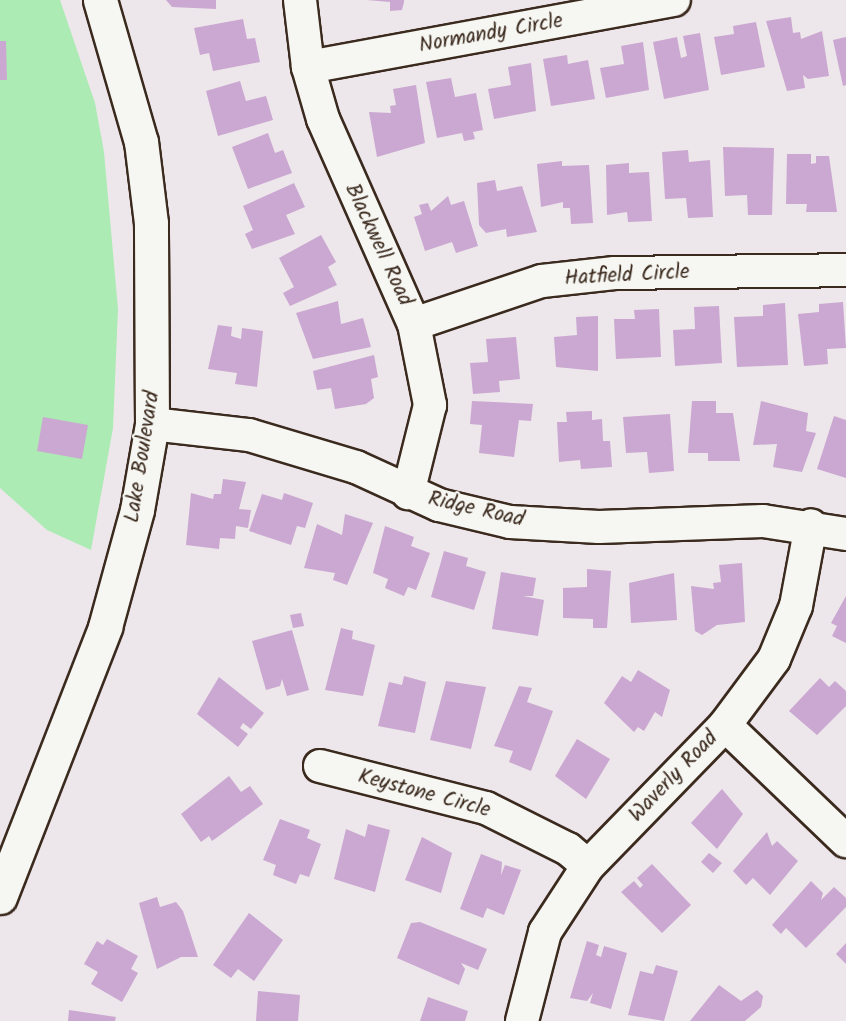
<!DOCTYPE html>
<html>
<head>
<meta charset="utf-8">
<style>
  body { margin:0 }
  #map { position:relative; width:846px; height:1021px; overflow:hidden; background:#ede6eb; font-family:Kalam,sans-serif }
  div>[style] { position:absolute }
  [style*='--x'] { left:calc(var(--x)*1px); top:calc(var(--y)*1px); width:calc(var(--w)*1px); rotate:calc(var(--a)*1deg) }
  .green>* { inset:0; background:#acebb3 }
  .building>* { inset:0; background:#cba8d1 }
  .roads { filter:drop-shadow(2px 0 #3b2a1e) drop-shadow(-2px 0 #3b2a1e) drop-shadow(0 2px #3b2a1e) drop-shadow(0 -2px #3b2a1e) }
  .minor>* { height:32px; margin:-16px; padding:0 16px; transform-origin:16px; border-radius:16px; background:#f6f6f2 }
  .major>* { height:33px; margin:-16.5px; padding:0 16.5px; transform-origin:16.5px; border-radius:16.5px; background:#f6f6f2 }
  span { translate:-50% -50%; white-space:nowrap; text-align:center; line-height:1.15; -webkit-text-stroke:4.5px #f6f6f2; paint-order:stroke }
  .street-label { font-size:21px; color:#3b2a1e }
</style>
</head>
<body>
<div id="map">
  <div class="green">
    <i style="clip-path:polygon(0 0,60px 0,95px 103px,104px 152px,118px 309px,113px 428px,91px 550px,47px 530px,0 488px)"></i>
  </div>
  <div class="building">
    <i style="clip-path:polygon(166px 0,216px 0,216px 9px,172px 7px)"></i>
    <i style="clip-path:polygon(367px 0,404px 0,404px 2px,402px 10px,390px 11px,390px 2px)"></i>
    <i style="clip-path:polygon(791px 17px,793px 33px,800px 32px,801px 39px,822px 31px,829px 76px,808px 79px,803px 75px,805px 88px,787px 91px,766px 21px)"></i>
    <i style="clip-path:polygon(243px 19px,247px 39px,255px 38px,260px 62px,213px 71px,209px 53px,200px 55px,194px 28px)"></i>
    <i style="clip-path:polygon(756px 22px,765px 67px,721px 75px,714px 37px,734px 34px,733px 26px)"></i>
    <i style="clip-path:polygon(700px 33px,709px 90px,664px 99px,653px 42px,677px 37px,681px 58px,687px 56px,683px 36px)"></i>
    <i style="clip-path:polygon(846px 37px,846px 85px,843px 86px,833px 40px)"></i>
    <i style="clip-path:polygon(0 41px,6px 41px,7px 80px,0 80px)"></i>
    <i style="clip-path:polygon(643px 42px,649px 90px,606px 98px,600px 68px,624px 64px,621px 46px)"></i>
    <i style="clip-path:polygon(567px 55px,568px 64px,588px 60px,595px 99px,551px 106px,543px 59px)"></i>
    <i style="clip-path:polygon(531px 63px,536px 111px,494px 119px,488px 89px,511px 85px,508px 67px)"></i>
    <i style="clip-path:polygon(451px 78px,455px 97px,476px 93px,483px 130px,473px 132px,475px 139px,464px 141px,462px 133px,437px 138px,426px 82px)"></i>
    <i style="clip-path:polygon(240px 81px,246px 101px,266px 96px,273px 120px,218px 136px,206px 91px)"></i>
    <i style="clip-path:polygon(416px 85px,425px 143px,377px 157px,369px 112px,391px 113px,390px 106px,396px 105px,393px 89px)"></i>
    <i style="clip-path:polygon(268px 133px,275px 153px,283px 150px,292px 173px,248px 189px,232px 147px)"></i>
    <i style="clip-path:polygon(723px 147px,774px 148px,772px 215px,748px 215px,747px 195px,725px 196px)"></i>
    <i style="clip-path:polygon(688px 150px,689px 162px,710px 160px,713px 217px,688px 218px,686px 198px,665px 199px,662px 152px)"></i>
    <i style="clip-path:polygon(787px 154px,811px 154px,811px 164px,816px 163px,816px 156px,829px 156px,837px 212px,806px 212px,807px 204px,786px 204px)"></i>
    <i style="clip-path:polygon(562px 161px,562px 166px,589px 165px,593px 223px,571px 224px,570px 208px,563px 208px,563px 202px,541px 207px,537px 164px)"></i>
    <i style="clip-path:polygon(629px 163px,629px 173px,649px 172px,652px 221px,628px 222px,627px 212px,607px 215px,606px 165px)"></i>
    <i style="clip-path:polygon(495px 180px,497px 191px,522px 186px,537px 232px,507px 237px,506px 229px,486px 233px,479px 225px,477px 183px)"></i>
    <i style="clip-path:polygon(294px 183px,305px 207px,286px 215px,295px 234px,252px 249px,245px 234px,253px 230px,243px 206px)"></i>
    <i style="clip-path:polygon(448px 196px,451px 205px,464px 201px,478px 246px,456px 253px,452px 242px,425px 251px,414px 217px,422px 214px,419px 205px,428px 203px,431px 211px)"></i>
    <i style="clip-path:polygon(321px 235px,336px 262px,328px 267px,337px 285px,290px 306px,283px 293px,294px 287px,279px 258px)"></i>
    <i style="clip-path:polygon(338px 301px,341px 324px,363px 318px,371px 347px,313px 359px,296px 313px)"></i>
    <i style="clip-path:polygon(843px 302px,846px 348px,827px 349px,828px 364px,804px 366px,798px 314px,819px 312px,819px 304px)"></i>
    <i style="clip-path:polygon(785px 303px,788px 365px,737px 367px,734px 317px,763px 316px,763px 305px)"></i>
    <i style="clip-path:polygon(719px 306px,722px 363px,675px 366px,673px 330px,695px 329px,694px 307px)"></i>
    <i style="clip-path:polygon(659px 309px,661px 357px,616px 359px,614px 319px,635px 319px,634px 310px)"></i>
    <i style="clip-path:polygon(598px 316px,598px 371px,556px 367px,554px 337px,577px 335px,576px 317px)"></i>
    <i style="clip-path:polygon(218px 325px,232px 327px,231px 336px,241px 339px,242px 328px,263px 331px,257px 387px,235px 384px,237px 373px,208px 369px)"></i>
    <i style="clip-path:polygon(516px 337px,520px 379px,499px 381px,500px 392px,473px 394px,470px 363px,488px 362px,486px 339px)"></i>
    <i style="clip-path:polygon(374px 355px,378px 377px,371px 379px,374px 398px,366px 404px,335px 409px,331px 388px,317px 390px,313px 371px)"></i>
    <i style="clip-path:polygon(472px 401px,533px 404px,531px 421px,519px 420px,514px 457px,479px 453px,482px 425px,470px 424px)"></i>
    <i style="clip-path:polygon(692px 401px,716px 401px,716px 413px,733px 413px,740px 461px,708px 461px,708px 453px,688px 453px)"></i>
    <i style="clip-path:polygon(761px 401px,808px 413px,806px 431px,816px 433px,802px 472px,773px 467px,777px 444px,753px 445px)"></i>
    <i style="clip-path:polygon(592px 411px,592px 420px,602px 419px,603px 441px,610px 441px,612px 467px,581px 469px,580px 460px,559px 462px,557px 422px,567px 422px,566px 412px)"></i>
    <i style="clip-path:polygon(670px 414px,674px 471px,649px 473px,647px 452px,626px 453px,623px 417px)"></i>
    <i style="clip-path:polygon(834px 416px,846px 420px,846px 478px,817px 469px)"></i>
    <i style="clip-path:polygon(43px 417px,88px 425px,82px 459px,37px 451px)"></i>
    <i style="clip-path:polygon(223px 479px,246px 482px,239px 509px,251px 510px,248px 528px,236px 526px,235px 539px,220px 538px,219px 549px,186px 545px,191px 493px,213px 499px,214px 494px,221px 494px)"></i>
    <i style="clip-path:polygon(284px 493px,313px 503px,305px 528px,297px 526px,291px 545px,249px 531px,262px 494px,282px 500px)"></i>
    <i style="clip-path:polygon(345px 514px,373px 523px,347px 585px,333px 580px,335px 573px,304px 568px,317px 524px,342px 535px)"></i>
    <i style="clip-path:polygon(385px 526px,414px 537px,411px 546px,430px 553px,416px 590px,408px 587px,404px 596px,385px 588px,388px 579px,373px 573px)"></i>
    <i style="clip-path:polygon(444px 551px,468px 558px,466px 566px,486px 572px,474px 610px,431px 597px)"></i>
    <i style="clip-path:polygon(742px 563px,745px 622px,717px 625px,702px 635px,695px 631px,691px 586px,714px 589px,713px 583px,721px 582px,719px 565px)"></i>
    <i style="clip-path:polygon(587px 569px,611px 571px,607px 628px,593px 628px,593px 619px,563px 618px,563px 588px,587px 587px)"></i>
    <i style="clip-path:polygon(501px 572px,536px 578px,533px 596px,523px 596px,544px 600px,538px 636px,492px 629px)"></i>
    <i style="clip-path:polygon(674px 573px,677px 620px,631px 623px,629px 583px)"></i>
    <i style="clip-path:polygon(846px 596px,846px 643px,832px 636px,837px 626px,831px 623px)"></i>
    <i style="clip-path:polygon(301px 613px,304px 626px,293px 628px,290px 615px)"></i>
    <i style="clip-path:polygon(341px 628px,353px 631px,352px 639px,375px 645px,363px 696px,325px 690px)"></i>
    <i style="clip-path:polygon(292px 630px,309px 690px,287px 696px,282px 679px,280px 686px,266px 690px,252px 641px)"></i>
    <i style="clip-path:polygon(638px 670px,670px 690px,662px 717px,655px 712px,644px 731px,638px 727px,634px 732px,604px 703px,622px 676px,631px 682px)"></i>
    <i style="clip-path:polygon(404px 676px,426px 682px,415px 733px,378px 726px,389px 682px,402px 685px)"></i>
    <i style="clip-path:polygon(219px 677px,264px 713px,251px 729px,243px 723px,240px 728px,248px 734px,238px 747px,197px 714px)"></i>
    <i style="clip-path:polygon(820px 678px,829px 687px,835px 681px,846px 691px,846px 706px,817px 735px,789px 711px)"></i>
    <i style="clip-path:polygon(446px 681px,486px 687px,471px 749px,430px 740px)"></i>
    <i style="clip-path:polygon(519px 686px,532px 688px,527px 702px,553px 711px,531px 771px,509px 762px,513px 751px,494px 746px)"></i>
    <i style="clip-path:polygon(577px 739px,610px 759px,586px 799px,555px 776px)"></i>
    <i style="clip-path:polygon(229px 776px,241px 792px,250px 786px,263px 804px,212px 841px,209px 836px,201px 842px,181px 814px)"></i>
    <i style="clip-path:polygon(722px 789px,743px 814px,717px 849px,691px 823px)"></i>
    <i style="clip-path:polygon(280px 819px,310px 830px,307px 838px,321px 844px,309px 877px,300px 874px,296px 884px,273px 875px,276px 865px,263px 860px)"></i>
    <i style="clip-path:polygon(368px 824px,390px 830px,375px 892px,334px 879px,346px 829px,365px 837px)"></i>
    <i style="clip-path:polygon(767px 832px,772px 846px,777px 841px,798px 861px,770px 895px,753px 878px,746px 885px,733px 871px)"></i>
    <i style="clip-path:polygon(422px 837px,452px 853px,441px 893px,405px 880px)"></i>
    <i style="clip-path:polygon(709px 853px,722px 863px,713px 873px,701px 862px)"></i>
    <i style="clip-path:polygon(481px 854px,502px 862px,501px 875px,505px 865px,521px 870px,504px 915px,487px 908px,483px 918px,460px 909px)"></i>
    <i style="clip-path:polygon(652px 864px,691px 905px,662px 933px,621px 892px,634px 881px,640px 888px,643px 885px,637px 878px)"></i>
    <i style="clip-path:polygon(811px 881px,823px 893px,821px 900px,834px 887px,846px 898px,846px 907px,806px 948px,786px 928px,781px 934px,772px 925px)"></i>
    <i style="clip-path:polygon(157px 897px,160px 907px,176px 902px,183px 911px,198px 957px,181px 957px,157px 969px,139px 903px)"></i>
    <i style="clip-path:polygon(249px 913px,283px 940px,254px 981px,238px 969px,231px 978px,213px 965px)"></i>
    <i style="clip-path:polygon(420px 922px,487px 949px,478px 970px,461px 963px,465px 969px,459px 985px,397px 958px,411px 923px)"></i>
    <i style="clip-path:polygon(107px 939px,138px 956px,131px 969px,138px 973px,122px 1002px,91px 984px,98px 972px,84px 964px,97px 941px,103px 945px)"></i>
    <i style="clip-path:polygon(587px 941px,599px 945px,596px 955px,601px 957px,604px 946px,627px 953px,611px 1009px,590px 1003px,593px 993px,587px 1001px,570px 998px)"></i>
    <i style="clip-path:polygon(846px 943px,846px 964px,836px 954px)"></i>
    <i style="clip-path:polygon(656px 965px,678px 971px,664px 1021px,628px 1015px,640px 971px,653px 974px)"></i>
    <i style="clip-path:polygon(719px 985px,741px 1001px,757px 990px,763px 996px,761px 1007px,745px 1021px,690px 1021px)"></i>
    <i style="clip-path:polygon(258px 991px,300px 995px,298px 1021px,256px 1021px)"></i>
    <i style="clip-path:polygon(428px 997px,468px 1011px,465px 1021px,420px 1021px)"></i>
    <i style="clip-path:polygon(69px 1010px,116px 1017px,115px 1021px,68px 1021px)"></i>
  </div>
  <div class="roads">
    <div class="minor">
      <i style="--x:300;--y:0;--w:67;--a:83.2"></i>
      <i style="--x:308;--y:67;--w:54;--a:73.9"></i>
      <i style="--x:323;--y:119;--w:224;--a:66.1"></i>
      <i style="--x:414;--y:324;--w:83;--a:78.8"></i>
      <i style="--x:430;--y:405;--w:91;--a:104"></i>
      <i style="--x:308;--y:67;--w:372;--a:-10.4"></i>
      <i style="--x:414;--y:324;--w:135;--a:-18.6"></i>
      <i style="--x:542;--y:281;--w:73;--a:-6.3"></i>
      <i style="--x:615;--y:273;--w:231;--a:-0.7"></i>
      <i style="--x:152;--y:424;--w:98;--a:6.5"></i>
      <i style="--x:249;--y:435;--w:112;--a:16.7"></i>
      <i style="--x:356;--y:467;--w:91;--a:24.6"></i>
      <i style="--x:439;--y:505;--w:73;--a:13.5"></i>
      <i style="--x:510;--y:522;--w:89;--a:3.2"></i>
      <i style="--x:599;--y:527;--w:164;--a:-2.1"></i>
      <i style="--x:763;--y:521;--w:84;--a:8.9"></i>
      <i style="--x:725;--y:725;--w:168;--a:43.8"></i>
      <i style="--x:320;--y:766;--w:171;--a:14.2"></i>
      <i style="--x:486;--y:808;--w:92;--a:26.6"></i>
      <i style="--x:568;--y:849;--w:26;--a:40"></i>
      <i style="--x:522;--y:1021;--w:92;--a:-75.5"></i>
      <i style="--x:545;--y:932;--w:79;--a:-56.9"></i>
      <i style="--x:588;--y:866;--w:197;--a:-45.8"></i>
      <i style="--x:725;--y:725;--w:82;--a:-53.4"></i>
      <i style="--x:774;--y:659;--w:57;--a:-67.5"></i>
      <i style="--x:796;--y:606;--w:82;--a:-79.5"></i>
    </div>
    <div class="major">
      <i style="--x:0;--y:897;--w:290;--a:-68.7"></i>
      <i style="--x:105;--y:627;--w:121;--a:-74.7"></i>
      <i style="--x:137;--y:510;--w:87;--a:-80.1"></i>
      <i style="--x:152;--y:424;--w:201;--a:-90.3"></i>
      <i style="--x:151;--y:223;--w:82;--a:-97"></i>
      <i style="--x:141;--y:142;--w:148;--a:-106.1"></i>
    </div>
  </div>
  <div class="street-label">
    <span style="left:491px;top:34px;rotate:-10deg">Normandy Circle</span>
    <span style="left:378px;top:245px;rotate:65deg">Blackwell Road</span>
    <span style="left:627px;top:276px;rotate:-3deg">Hatfield Circle</span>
    <span style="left:143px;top:457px;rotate:-81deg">Lake Boulevard</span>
    <span style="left:476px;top:510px;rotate:13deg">Ridge Road</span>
    <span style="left:674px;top:777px;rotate:-46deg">Waverly Road</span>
    <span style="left:424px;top:794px;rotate:15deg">Keystone Circle</span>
  </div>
</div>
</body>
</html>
